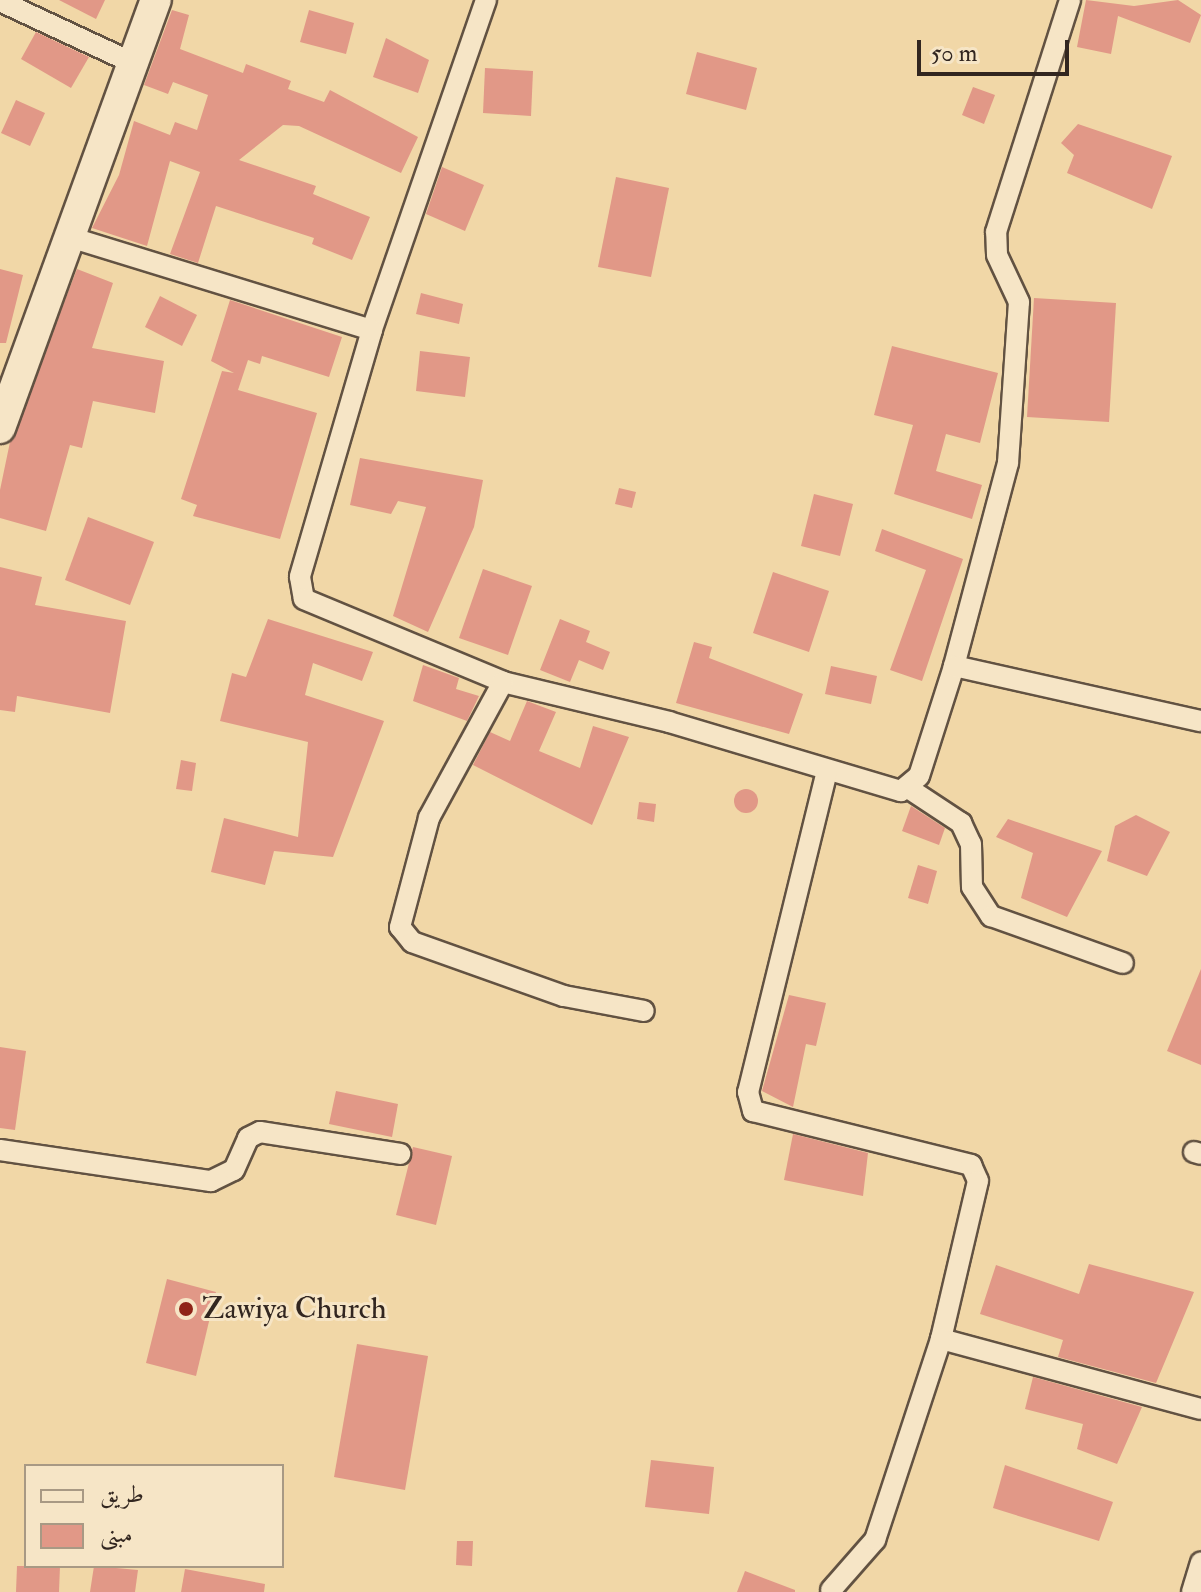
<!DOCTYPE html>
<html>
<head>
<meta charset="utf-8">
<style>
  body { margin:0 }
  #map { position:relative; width:1201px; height:1592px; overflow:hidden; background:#f1d7a7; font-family:"IM FELL Double Pica",Amiri,serif }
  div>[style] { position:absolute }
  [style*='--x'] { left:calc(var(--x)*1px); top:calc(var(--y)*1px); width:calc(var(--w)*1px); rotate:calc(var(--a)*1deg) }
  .building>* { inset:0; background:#e19887 }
  .round { border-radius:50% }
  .roads { filter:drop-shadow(2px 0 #625242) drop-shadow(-2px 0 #625242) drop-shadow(0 2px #625242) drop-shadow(0 -2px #625242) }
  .street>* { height:20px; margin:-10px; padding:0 10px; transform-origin:10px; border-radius:10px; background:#f6e5c6 }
  .secondary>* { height:30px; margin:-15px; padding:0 15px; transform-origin:15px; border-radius:15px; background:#f6e5c6 }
  .dots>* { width:22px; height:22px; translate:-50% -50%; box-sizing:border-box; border:4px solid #f6e5c6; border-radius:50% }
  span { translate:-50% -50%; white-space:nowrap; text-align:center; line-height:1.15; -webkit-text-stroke:6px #f6e5c6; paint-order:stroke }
  .poi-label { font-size:30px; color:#322620 }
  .left { translate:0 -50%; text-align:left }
  .legend { position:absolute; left:24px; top:1464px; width:260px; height:104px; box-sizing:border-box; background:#f6e5c6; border:2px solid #a89984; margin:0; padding:10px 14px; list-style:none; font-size:24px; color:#322620 }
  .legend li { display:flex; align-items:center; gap:16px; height:40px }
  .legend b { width:40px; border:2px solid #a89984 }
  .scale { position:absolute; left:917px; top:40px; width:152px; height:36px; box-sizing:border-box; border:4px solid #322620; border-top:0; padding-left:10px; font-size:24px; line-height:28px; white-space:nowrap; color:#322620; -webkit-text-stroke:6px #f6e5c6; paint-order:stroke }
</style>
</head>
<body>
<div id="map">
  <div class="building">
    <i style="clip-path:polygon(59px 0,105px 0,96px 19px)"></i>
    <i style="clip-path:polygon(1086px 0,1134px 6px,1178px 0,1201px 15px,1190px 43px,1118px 16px,1111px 54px,1077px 47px)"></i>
    <i style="clip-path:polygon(172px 10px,189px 15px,180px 49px,243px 73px,246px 64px,291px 81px,288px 89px,324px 102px,330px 90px,418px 137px,401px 173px,299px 126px,283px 125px,239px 160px,316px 186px,313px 194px,370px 217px,352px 260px,312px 244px,314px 238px,216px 206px,198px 263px,170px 254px,200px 172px,170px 161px,147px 246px,92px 228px,119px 175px,134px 121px,170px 135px,175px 122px,197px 130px,208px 95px,173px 82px,168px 94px,144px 85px)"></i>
    <i style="clip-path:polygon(309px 10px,354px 23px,346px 54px,300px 42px)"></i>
    <i style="clip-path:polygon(36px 32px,89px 57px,71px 88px,21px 59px)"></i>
    <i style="clip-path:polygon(386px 38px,429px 60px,418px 93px,373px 77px)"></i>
    <i style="clip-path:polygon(697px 52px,757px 68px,746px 110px,686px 94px)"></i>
    <i style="clip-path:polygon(485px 68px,533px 71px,531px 116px,483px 113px)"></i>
    <i style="clip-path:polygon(973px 87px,995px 95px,984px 124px,962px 115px)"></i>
    <i style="clip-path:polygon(16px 100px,45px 113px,30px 146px,1px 133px)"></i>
    <i style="clip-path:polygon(1078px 124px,1172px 156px,1152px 209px,1067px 173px,1074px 155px,1061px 143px)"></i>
    <i style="clip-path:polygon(442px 167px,484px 185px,465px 231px,426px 214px)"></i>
    <i style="clip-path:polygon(616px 177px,669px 188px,651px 277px,598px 267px)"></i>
    <i style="clip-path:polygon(0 269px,23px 275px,6px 343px,0 343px)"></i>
    <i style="clip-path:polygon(77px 269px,113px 283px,92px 348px,164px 361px,155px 413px,93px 401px,82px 448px,70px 445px,46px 531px,0 518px,0 490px,10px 442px)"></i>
    <i style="clip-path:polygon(421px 293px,463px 304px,459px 324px,416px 314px)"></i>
    <i style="clip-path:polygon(160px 296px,197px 315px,182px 346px,145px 327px)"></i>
    <i style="clip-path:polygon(1034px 298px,1116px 303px,1109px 422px,1027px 417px)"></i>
    <i style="clip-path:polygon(230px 300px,342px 337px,329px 377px,262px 356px,260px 364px,248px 360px,238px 390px,317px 413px,280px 539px,193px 516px,197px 505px,181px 499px,222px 371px,234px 373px,211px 361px)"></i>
    <i style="clip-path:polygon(892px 346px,998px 373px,980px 443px,946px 434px,936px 471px,982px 485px,972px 519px,894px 494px,913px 425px,874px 415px)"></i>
    <i style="clip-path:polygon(420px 351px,470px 357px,465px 397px,416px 391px)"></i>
    <i style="clip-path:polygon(360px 458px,483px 480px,474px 527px,428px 632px,393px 616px,426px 507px,398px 501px,391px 514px,350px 505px)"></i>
    <i style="clip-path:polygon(619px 488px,636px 492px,632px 508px,615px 504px)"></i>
    <i style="clip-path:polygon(814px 494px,853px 504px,840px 556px,801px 546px)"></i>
    <i style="clip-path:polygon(88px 517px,154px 542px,130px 605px,65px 580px)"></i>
    <i style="clip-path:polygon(882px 529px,963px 559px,922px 681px,890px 670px,926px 570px,875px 551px)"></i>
    <i style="clip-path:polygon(0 567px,42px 577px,35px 605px,126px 621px,110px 713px,17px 696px,15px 712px,0 710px)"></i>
    <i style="clip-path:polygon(483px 569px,532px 586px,508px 655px,459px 638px)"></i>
    <i style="clip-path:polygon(773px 572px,829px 591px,809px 652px,753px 633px)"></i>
    <i style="clip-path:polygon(268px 619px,373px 652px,362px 681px,313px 663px,305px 695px,384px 721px,333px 857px,274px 851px,265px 885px,211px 872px,224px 818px,298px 837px,308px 742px,220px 721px,232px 673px,246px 677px)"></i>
    <i style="clip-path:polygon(560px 619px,590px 631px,586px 642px,610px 652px,603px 670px,579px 660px,570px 682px,540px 670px)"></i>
    <i style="clip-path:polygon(694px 642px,712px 647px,709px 658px,803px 694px,789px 734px,676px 703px)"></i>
    <i style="clip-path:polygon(423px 665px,459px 678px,456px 689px,479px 696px,467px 721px,413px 701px)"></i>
    <i style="clip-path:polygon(831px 666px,877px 676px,871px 704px,825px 694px)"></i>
    <i style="clip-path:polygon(527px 701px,556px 712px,539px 751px,580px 768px,593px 726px,629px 737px,592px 825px,473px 765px,490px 732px,510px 741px)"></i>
    <i style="clip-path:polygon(181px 760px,196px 763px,192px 791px,176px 789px)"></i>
    <i class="round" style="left:734px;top:789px;width:24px;height:24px"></i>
    <i style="clip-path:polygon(639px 802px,656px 804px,654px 822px,637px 819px)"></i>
    <i style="clip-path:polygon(911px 806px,945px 828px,939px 845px,902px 831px)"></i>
    <i style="clip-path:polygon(1136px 815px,1170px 832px,1147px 876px,1107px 861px,1115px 826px)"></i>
    <i style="clip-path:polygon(1008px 819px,1102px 851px,1067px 917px,1021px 898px,1033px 853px,996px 837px)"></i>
    <i style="clip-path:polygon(918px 865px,937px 871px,928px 904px,908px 898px)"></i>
    <i style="clip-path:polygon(1201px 969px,1201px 1065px,1167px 1051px)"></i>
    <i style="clip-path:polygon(789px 995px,826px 1003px,816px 1046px,806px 1044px,793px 1107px,762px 1091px)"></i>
    <i style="clip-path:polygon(0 1047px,26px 1051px,15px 1130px,0 1128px)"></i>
    <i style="clip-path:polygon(336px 1091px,398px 1104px,392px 1137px,329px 1124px)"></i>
    <i style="clip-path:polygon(793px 1134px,868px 1153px,863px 1196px,784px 1180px)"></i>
    <i style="clip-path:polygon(413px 1147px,452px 1156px,436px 1225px,396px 1215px)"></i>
    <i style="clip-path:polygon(1089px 1264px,1194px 1292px,1156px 1383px,1058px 1357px,1063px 1340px,980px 1314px,996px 1265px,1079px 1294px)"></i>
    <i style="clip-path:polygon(167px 1279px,216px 1292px,196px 1376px,146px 1363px)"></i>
    <i style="clip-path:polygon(357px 1344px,428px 1356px,405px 1490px,334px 1477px)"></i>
    <i style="clip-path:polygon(1033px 1377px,1142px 1407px,1117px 1464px,1077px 1449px,1083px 1424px,1025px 1409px)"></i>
    <i style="clip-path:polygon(651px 1460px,714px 1467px,709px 1514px,645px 1507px)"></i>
    <i style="clip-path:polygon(1005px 1465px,1113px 1502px,1099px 1541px,993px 1508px)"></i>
    <i style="clip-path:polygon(457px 1541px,473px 1541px,472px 1566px,456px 1565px)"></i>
    <i style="clip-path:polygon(17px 1566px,60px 1566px,59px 1592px,16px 1592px)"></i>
    <i style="clip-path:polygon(94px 1566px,138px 1570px,135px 1592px,90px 1592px)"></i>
    <i style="clip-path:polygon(185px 1569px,265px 1584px,264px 1592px,181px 1592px)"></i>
    <i style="clip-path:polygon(745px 1571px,795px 1590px,795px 1592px,737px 1592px)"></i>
  </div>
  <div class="roads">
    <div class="street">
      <i style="--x:486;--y:0;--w:349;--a:109.1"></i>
      <i style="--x:372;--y:330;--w:257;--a:106.3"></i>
      <i style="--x:300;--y:577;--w:22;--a:80"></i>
      <i style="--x:304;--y:599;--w:216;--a:22.6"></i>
      <i style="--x:503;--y:682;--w:171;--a:13.5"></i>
      <i style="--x:669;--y:722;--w:242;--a:16.6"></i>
      <i style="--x:901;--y:791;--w:23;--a:-40"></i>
      <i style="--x:919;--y:776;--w:115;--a:-72.3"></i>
      <i style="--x:954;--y:666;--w:210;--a:-75.1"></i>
      <i style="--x:1008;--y:463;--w:161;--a:-86.1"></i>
      <i style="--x:1019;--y:302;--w:52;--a:-115.1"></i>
      <i style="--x:997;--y:255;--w:23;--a:-92"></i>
      <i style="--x:996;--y:232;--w:244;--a:-72.3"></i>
      <i style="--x:0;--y:1;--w:147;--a:25"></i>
      <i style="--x:66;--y:236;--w:320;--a:17.1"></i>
      <i style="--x:954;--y:666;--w:253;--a:12.6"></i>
      <i style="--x:503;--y:682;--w:155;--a:118.6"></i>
      <i style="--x:429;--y:818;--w:113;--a:104.9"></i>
      <i style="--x:400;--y:927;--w:19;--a:51"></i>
      <i style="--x:412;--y:942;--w:161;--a:19.6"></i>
      <i style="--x:564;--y:996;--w:81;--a:10.6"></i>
      <i style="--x:827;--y:771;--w:331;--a:103.8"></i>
      <i style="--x:748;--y:1092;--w:20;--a:75"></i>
      <i style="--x:753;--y:1111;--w:225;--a:13.9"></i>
      <i style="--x:971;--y:1165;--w:17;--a:66"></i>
      <i style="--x:978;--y:1181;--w:162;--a:103.2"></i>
      <i style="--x:941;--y:1339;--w:269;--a:15.1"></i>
      <i style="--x:908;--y:788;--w:64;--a:33.4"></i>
      <i style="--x:961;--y:823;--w:23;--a:65"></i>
      <i style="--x:971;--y:844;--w:43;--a:88.7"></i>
      <i style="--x:972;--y:887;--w:35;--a:57"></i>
      <i style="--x:991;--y:916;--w:140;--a:19.6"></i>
      <i style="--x:0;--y:1150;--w:213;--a:8.4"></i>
      <i style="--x:211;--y:1181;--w:25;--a:-26"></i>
      <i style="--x:234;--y:1170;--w:35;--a:-66"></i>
      <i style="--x:248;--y:1138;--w:13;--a:-27"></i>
      <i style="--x:260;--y:1132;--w:142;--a:8.9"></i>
      <i style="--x:1194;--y:1152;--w:7;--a:16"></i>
      <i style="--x:831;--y:1590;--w:67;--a:-48.7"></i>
      <i style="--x:875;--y:1540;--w:212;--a:-71.8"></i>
      <i style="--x:1192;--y:1592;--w:31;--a:-73"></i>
    </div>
    <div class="secondary">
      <i style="--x:0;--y:428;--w:456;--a:-70"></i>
    </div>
  </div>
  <div class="dots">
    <i style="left:186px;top:1309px;background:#8f2418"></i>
  </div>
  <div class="poi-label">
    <span class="left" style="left:202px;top:1309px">Zawiya Church</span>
  </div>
  <ul class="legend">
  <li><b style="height:10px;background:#f6e5c6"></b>طريق</li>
  <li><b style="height:22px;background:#e19887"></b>مبنى</li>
  </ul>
  <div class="scale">50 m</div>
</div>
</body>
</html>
